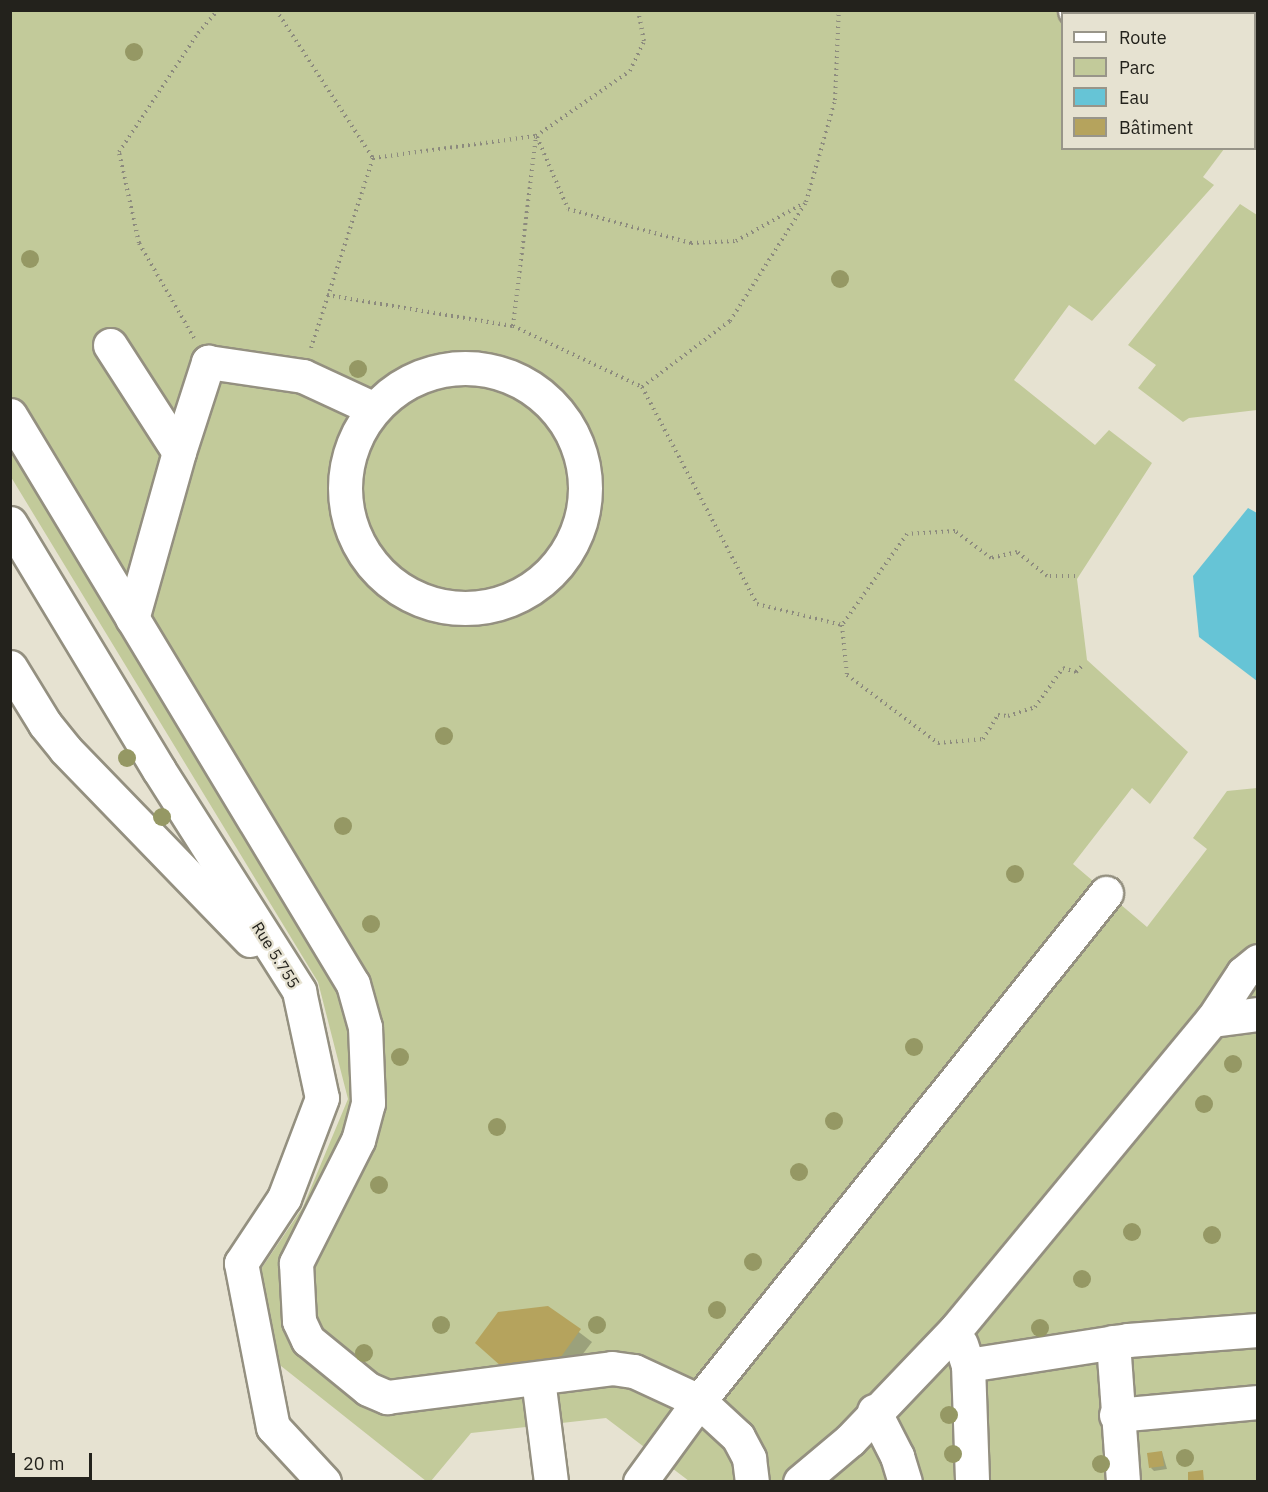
<!DOCTYPE html>
<html>
<head>
<meta charset="utf-8">
<style>
  body { margin:0 }
  #map { position:relative; width:1268px; height:1492px; overflow:hidden; background:#e6e2d1; font-family:"IBM Plex Sans",sans-serif }
  div>[style] { position:absolute }
  [style*='--x'] { left:calc(var(--x)*1px); top:calc(var(--y)*1px); width:calc(var(--w)*1px); rotate:calc(var(--a)*1deg) }
  .green>* { inset:0; background:#c2ca9a }
  .water>* { inset:0; background:#66c4d6 }
  .shadow>* { inset:0; background:#0003 }
  .building>* { inset:0; background:#b5a35d }
  .path>* { height:4px; margin-top:-2px; transform-origin:0; background:repeating-linear-gradient(90deg,#8c8a7e 0 1.5px,transparent 0 6px) }
  .roads { filter:drop-shadow(2px 0 #949080) drop-shadow(-2px 0 #949080) drop-shadow(0 2px #949080) drop-shadow(0 -2px #949080) }
  .minor>* { height:33px; margin:-16.5px; padding:0 16.5px; transform-origin:16.5px; border-radius:16.5px; background:#fff }
  .minor>.ring { margin:-16.5px; padding:0; box-sizing:content-box; background:none; border:33px solid #fff; border-radius:50% }
  .trees>* { width:18px; height:18px; margin:-9px; border-radius:50%; background:#959864 }
  span { translate:-50% -50%; white-space:nowrap; text-align:center; line-height:1.15; -webkit-text-stroke:4.5px #e6e2d1; paint-order:stroke }
  .street-label { font-size:16px; color:#23221c }
  .frame { position:absolute; inset:0; border:12px solid #23221c; pointer-events:none }
  .legend { position:absolute; left:1061px; top:12px; width:195px; height:138px; box-sizing:border-box; background:#e6e2d1; border:2px solid #989589; margin:0; padding:8px 10px; list-style:none; font-size:18px; color:#23221c }
  .legend li { display:flex; align-items:center; gap:12px; height:30px }
  .legend b { width:30px; border:2px solid #989589 }
  .scale { position:absolute; left:12px; top:1453px; width:80px; height:27px; box-sizing:border-box; border:3px solid #23221c; border-top:0; padding-left:8px; font-size:18px; line-height:21px; white-space:nowrap; color:#23221c; -webkit-text-stroke:4px #e6e2d1; paint-order:stroke }
</style>
</head>
<body>
<div id="map">
  <div class="green">
    <i style="clip-path:polygon(11px 11px,1257px 11px,1257px 126px,1254px 14px,1062px 14px,1062px 148px,1224px 149px,1203px 177px,1214px 185px,1092px 321px,1069px 305px,1014px 380px,1095px 445px,1109px 430px,1152px 463px,1077px 579px,1087px 660px,1188px 752px,1150px 804px,1132px 788px,1073px 864px,1147px 927px,1207px 849px,1193px 838px,1227px 791px,1257px 788px,1257px 1481px,689px 1481px,606px 1418px,471px 1433px,431px 1481px,426px 1481px,276px 1362px,261px 1269px,303px 1207px,348px 1099px,318px 982px,11px 477px)"></i>
    <i style="clip-path:polygon(1240px 204px,1257px 215px,1257px 410px,1189px 418px,1183px 422px,1138px 388px,1156px 365px,1128px 345px)"></i>
  </div>
  <div class="water">
    <i style="clip-path:polygon(1248px 508px,1257px 513px,1257px 681px,1199px 637px,1193px 576px)"></i>
  </div>
  <div class="shadow">
    <i style="clip-path:polygon(547px 1308px,592px 1342px,569px 1372px,515px 1378px)"></i>
    <i style="clip-path:polygon(1162px 1452px,1167px 1469px,1154px 1471px,1151px 1468px)"></i>
  </div>
  <div class="building">
    <i style="clip-path:polygon(548px 1306px,581px 1329px,558px 1361px,502px 1367px,475px 1343px,498px 1312px)"></i>
    <i style="clip-path:polygon(1162px 1451px,1164px 1466px,1149px 1468px,1147px 1453px)"></i>
    <i style="clip-path:polygon(1203px 1470px,1204px 1482px,1188px 1482px,1188px 1472px)"></i>
  </div>
  <div class="path">
    <i style="--x:276;--y:10;--w:177;--a:56.8"></i>
    <i style="--x:537;--y:137;--w:78;--a:66.7"></i>
    <i style="--x:568;--y:209;--w:128;--a:15.5"></i>
    <i style="--x:691;--y:243;--w:45;--a:-2.5"></i>
    <i style="--x:736;--y:241;--w:78;--a:-29.2"></i>
    <i style="--x:327;--y:295;--w:189;--a:9.5"></i>
    <i style="--x:513;--y:326;--w:191;--a:-83.1"></i>
    <i style="--x:513;--y:326;--w:143;--a:25.3"></i>
    <i style="--x:642;--y:387;--w:246;--a:62.1"></i>
    <i style="--x:757;--y:604;--w:88;--a:13.9"></i>
    <i style="--x:194;--y:338;--w:110;--a:-120.1"></i>
    <i style="--x:139;--y:243;--w:93;--a:-102.4"></i>
    <i style="--x:119;--y:152;--w:143;--a:-56.4"></i>
    <i style="--x:198;--y:33;--w:30;--a:-49"></i>
    <i style="--x:311;--y:348;--w:200;--a:-71.9"></i>
    <i style="--x:373;--y:158;--w:164;--a:-7.7"></i>
    <i style="--x:536;--y:136;--w:114;--a:-34.7"></i>
    <i style="--x:630;--y:71;--w:33;--a:-65"></i>
    <i style="--x:644;--y:41;--w:32;--a:-101"></i>
    <i style="--x:642;--y:387;--w:110;--a:-36.9"></i>
    <i style="--x:730;--y:321;--w:141;--a:-57.4"></i>
    <i style="--x:806;--y:202;--w:106;--a:-74.1"></i>
    <i style="--x:835;--y:100;--w:90;--a:-87.5"></i>
    <i style="--x:1075;--y:576;--w:28;--a:180"></i>
    <i style="--x:1047;--y:576;--w:38;--a:-141"></i>
    <i style="--x:1017;--y:552;--w:27;--a:167"></i>
    <i style="--x:991;--y:558;--w:45;--a:-143.1"></i>
    <i style="--x:955;--y:531;--w:48;--a:176.4"></i>
    <i style="--x:907;--y:534;--w:112;--a:125.5"></i>
    <i style="--x:842;--y:625;--w:50;--a:84.3"></i>
    <i style="--x:847;--y:675;--w:114;--a:36.8"></i>
    <i style="--x:938;--y:743;--w:45;--a:-5.1"></i>
    <i style="--x:983;--y:739;--w:28;--a:-58"></i>
    <i style="--x:998;--y:715;--w:10;--a:6"></i>
    <i style="--x:1008;--y:716;--w:28;--a:-18"></i>
    <i style="--x:1035;--y:707;--w:48;--a:-54.3"></i>
    <i style="--x:1063;--y:668;--w:14;--a:17"></i>
    <i style="--x:1076;--y:672;--w:10;--a:-45"></i>
  </div>
  <div class="roads">
    <div class="minor">
      <i style="--x:1075;--y:10;--w:5;--a:53"></i>
      <i style="--x:1254;--y:124;--w:4;--a:27"></i>
      <i style="--x:110;--y:345;--w:127;--a:57.2"></i>
      <i style="--x:179;--y:452;--w:173;--a:105.7"></i>
      <i class="ring" style="left:345px;top:368px;width:207px;height:207px"></i>
      <i style="--x:10;--y:415;--w:664;--a:58.92"></i>
      <i style="--x:353;--y:984;--w:45;--a:74.4"></i>
      <i style="--x:365;--y:1027;--w:76;--a:87.7"></i>
      <i style="--x:368;--y:1103;--w:38;--a:105"></i>
      <i style="--x:358;--y:1140;--w:138;--a:116.8"></i>
      <i style="--x:296;--y:1263;--w:58;--a:87"></i>
      <i style="--x:299;--y:1321;--w:21;--a:65"></i>
      <i style="--x:308;--y:1340;--w:77;--a:39.2"></i>
      <i style="--x:368;--y:1389;--w:21;--a:23"></i>
      <i style="--x:387;--y:1397;--w:227;--a:-7.3"></i>
      <i style="--x:612;--y:1368;--w:22;--a:8"></i>
      <i style="--x:634;--y:1371;--w:72;--a:24.8"></i>
      <i style="--x:699;--y:1401;--w:53;--a:42.7"></i>
      <i style="--x:738;--y:1437;--w:24;--a:62"></i>
      <i style="--x:749;--y:1458;--w:24;--a:83"></i>
      <i style="--x:179;--y:452;--w:95;--a:-72.1"></i>
      <i style="--x:208;--y:362;--w:96;--a:8.4"></i>
      <i style="--x:303;--y:376;--w:78;--a:24.9"></i>
      <i style="--x:10;--y:523;--w:288;--a:58.9"></i>
      <i style="--x:159;--y:770;--w:262;--a:57.6"></i>
      <i style="--x:299;--y:991;--w:109;--a:77.9"></i>
      <i style="--x:322;--y:1098;--w:107;--a:110.8"></i>
      <i style="--x:284;--y:1198;--w:78;--a:123.5"></i>
      <i style="--x:241;--y:1263;--w:167;--a:79"></i>
      <i style="--x:273;--y:1427;--w:75;--a:47.2"></i>
      <i style="--x:10;--y:667;--w:67;--a:58.4"></i>
      <i style="--x:45;--y:724;--w:32;--a:51"></i>
      <i style="--x:65;--y:749;--w:266;--a:45.9"></i>
      <i style="--x:1212;--y:1020;--w:56;--a:-56.6"></i>
      <i style="--x:1243;--y:973;--w:19;--a:-39"></i>
      <i style="--x:1113;--y:1342;--w:140;--a:85.9"></i>
      <i style="--x:961;--y:1344;--w:22;--a:72"></i>
      <i style="--x:968;--y:1365;--w:117;--a:88"></i>
      <i style="--x:968;--y:1365;--w:162;--a:-8.9"></i>
      <i style="--x:1128;--y:1340;--w:130;--a:-4.4"></i>
      <i style="--x:538;--y:1379;--w:104;--a:82.8"></i>
      <i style="--x:874;--y:1411;--w:51;--a:62.9"></i>
      <i style="--x:897;--y:1456;--w:27;--a:73"></i>
      <i style="--x:1116;--y:1415;--w:143;--a:-5.2"></i>
      <i style="--x:640;--y:1482;--w:100;--a:-53.9"></i>
      <i style="--x:699;--y:1401;--w:651;--a:-51.3"></i>
      <i style="--x:800;--y:1482;--w:65;--a:-40"></i>
      <i style="--x:850;--y:1440;--w:153;--a:-46.3"></i>
      <i style="--x:956;--y:1329;--w:401;--a:-50.4"></i>
      <i style="--x:1212;--y:1020;--w:46;--a:-7.4"></i>
    </div>
  </div>
  <div class="trees">
    <i style="left:134px;top:52px"></i>
    <i style="left:30px;top:259px"></i>
    <i style="left:840px;top:279px"></i>
    <i style="left:358px;top:369px"></i>
    <i style="left:444px;top:736px"></i>
    <i style="left:127px;top:758px"></i>
    <i style="left:162px;top:817px"></i>
    <i style="left:343px;top:826px"></i>
    <i style="left:1015px;top:874px"></i>
    <i style="left:371px;top:924px"></i>
    <i style="left:914px;top:1047px"></i>
    <i style="left:400px;top:1057px"></i>
    <i style="left:1233px;top:1064px"></i>
    <i style="left:1204px;top:1104px"></i>
    <i style="left:834px;top:1121px"></i>
    <i style="left:497px;top:1127px"></i>
    <i style="left:799px;top:1172px"></i>
    <i style="left:379px;top:1185px"></i>
    <i style="left:1132px;top:1232px"></i>
    <i style="left:1212px;top:1235px"></i>
    <i style="left:753px;top:1262px"></i>
    <i style="left:1082px;top:1279px"></i>
    <i style="left:717px;top:1310px"></i>
    <i style="left:441px;top:1325px"></i>
    <i style="left:597px;top:1325px"></i>
    <i style="left:1040px;top:1328px"></i>
    <i style="left:364px;top:1353px"></i>
    <i style="left:949px;top:1415px"></i>
    <i style="left:953px;top:1454px"></i>
    <i style="left:1185px;top:1458px"></i>
    <i style="left:1101px;top:1464px"></i>
  </div>
  <div class="street-label">
    <span style="left:276px;top:955px;rotate:58deg">Rue 5.755</span>
  </div>
  <div class="frame"></div>
  <ul class="legend">
  <li><b style="height:8px;background:#fff"></b>Route</li>
  <li><b style="height:16px;background:#c2ca9a"></b>Parc</li>
  <li><b style="height:16px;background:#66c4d6"></b>Eau</li>
  <li><b style="height:16px;background:#b5a35d"></b>Bâtiment</li>
  </ul>
  <div class="scale">20 m</div>
</div>
</body>
</html>
